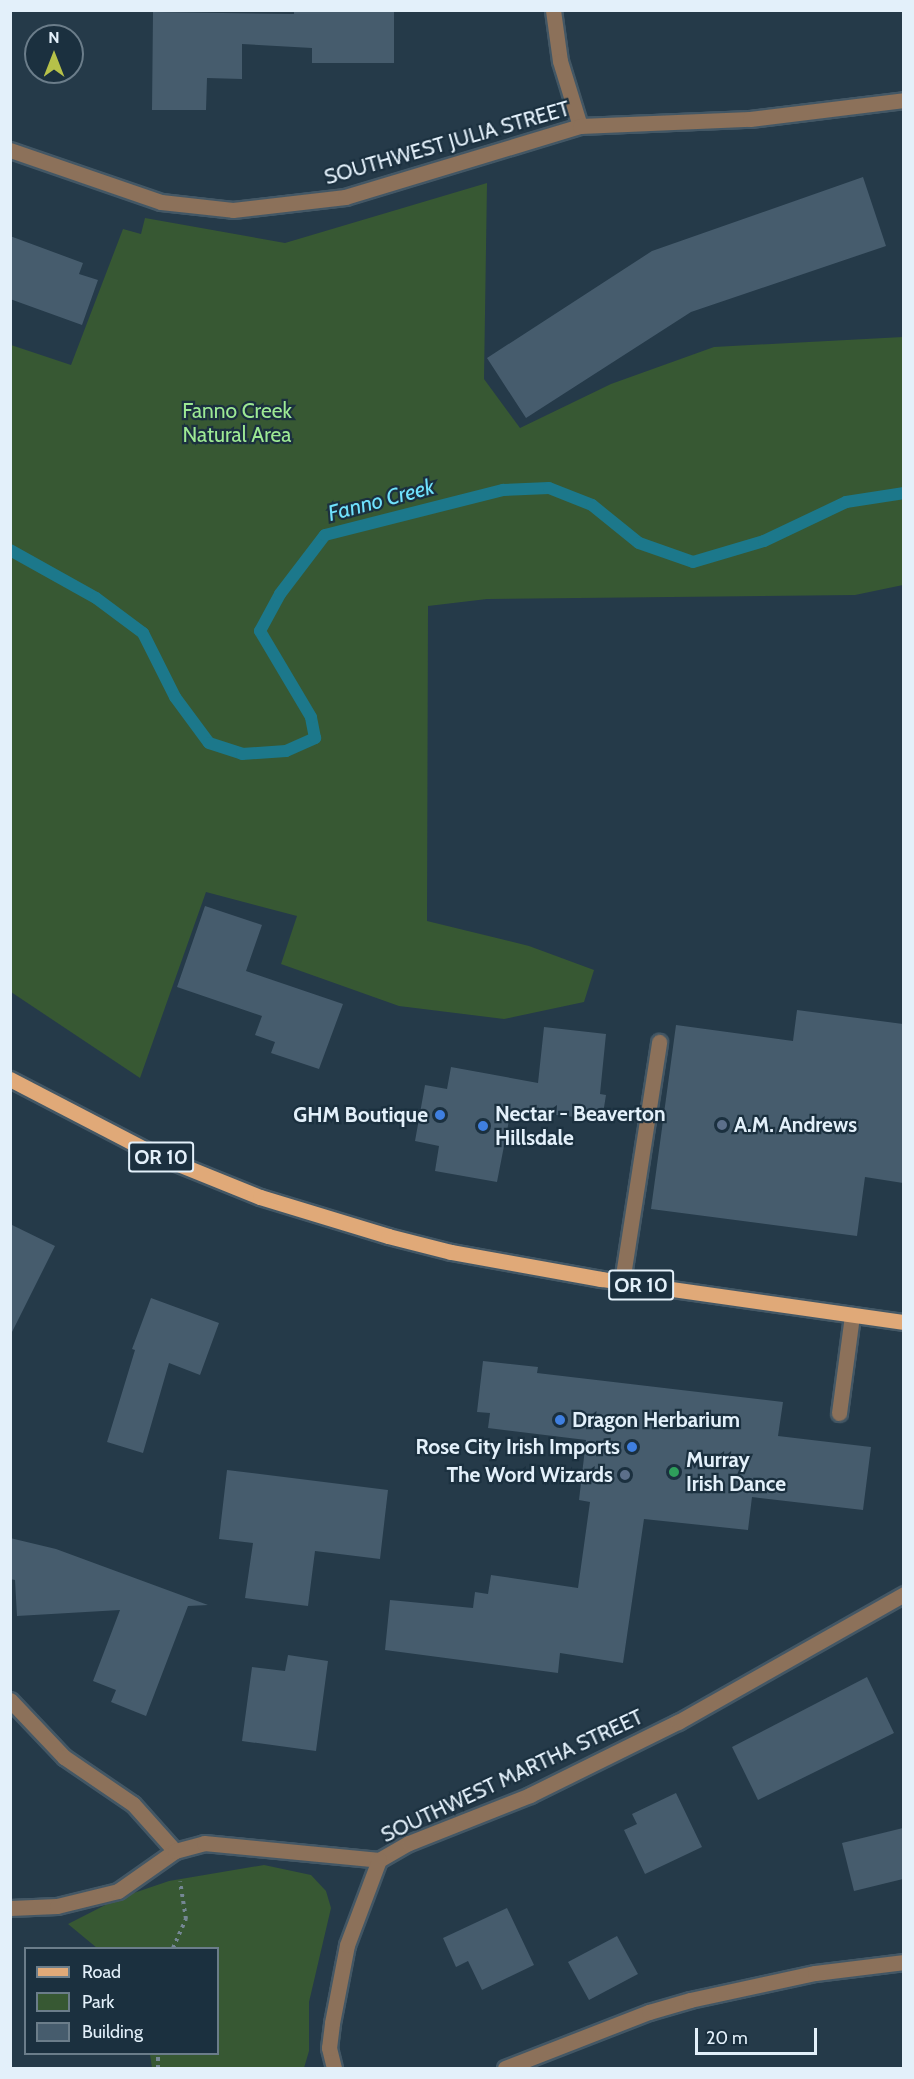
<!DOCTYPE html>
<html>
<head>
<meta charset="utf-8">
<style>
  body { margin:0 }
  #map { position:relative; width:914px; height:2079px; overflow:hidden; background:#253a49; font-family:Cabin,sans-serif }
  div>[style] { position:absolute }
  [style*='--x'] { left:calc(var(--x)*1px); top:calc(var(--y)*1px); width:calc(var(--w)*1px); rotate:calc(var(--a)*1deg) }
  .green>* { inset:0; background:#375833 }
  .stream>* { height:12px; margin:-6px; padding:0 6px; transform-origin:6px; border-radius:6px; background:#1c788b }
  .building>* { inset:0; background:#465c6d }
  .path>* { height:4px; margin-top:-2px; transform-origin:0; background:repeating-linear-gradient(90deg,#758794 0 3px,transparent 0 7.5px) }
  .roads { filter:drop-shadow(2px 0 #435765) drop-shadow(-2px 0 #435765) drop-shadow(0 2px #435765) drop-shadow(0 -2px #435765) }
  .minor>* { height:15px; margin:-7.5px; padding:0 7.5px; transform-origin:7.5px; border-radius:7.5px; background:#8c715a }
  .major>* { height:15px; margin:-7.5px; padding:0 7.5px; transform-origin:7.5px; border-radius:7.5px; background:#e0a978 }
  .dots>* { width:16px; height:16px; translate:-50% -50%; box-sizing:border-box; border:3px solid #1b303f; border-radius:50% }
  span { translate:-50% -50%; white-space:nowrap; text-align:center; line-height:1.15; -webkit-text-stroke:4.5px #1b303f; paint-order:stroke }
  .shield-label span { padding:2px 4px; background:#1b303f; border:2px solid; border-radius:4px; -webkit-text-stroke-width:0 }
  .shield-label { font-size:20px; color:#e3f0fa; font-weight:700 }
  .street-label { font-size:21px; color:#e3f0fa }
  .park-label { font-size:21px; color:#9de994 }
  .poi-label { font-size:21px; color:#e3f0fa; font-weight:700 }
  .left { translate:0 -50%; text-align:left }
  .right { translate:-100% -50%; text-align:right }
  .water-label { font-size:22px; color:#70e2fd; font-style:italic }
  .frame { position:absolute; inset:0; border:12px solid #e3f0fa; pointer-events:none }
  .legend { position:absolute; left:24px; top:1947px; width:195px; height:108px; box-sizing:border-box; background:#1b303f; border:2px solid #6b7d8a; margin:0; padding:8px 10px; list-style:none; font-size:18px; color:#e3f0fa }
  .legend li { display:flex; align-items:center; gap:12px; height:30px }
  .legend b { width:30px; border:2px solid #6b7d8a }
  .north { position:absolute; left:24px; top:24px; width:60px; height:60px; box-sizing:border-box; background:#1b303f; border:2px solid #6b7d8a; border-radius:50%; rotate:0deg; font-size:16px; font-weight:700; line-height:24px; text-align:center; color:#e3f0fa }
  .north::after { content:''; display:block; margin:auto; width:21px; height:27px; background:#b6c149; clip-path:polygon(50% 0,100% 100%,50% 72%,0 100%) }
  .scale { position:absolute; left:695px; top:2028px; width:122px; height:27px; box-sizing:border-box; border:3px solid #e3f0fa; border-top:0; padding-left:8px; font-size:18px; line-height:21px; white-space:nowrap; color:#e3f0fa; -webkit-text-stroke:4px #1b303f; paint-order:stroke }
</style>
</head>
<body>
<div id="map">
  <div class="green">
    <i style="clip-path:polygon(487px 183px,484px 379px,520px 428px,611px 384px,714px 347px,903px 337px,903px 585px,855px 595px,487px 599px,428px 606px,427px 921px,529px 946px,594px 970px,584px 1002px,504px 1019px,399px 1006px,281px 964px,297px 916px,206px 892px,140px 1078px,11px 992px,11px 345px,71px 365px,123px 229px,141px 234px,145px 218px,285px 243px)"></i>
    <i style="clip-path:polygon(264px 1865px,311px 1875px,326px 1891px,331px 1908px,309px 2002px,309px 2051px,304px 2068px,152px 2068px,150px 2054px,218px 2054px,218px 1948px,97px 1948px,68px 1924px,119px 1898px,169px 1881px)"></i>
  </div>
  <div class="stream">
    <i style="--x:10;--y:550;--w:98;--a:29.2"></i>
    <i style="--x:96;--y:598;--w:59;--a:36.7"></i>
    <i style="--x:143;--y:633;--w:72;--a:63.4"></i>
    <i style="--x:175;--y:697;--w:57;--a:53.5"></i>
    <i style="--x:209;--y:743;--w:35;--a:18"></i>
    <i style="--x:242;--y:754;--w:44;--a:-3.9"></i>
    <i style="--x:286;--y:751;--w:32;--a:-24"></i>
    <i style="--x:315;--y:738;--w:21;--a:-101"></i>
    <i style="--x:311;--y:717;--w:100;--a:-120.7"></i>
    <i style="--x:260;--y:631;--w:42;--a:-61.6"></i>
    <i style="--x:280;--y:594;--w:74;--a:-52.7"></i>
    <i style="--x:325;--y:535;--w:184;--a:-14.2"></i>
    <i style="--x:503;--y:490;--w:46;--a:-2.5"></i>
    <i style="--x:549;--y:488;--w:46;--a:21.6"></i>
    <i style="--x:592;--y:505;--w:60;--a:39"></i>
    <i style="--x:639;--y:543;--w:57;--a:19.4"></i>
    <i style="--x:693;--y:562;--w:74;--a:-16.5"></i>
    <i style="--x:764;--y:541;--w:91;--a:-25.4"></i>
    <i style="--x:846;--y:502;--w:59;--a:-8.8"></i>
  </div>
  <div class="building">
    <i style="clip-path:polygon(294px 10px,394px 10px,394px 63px,312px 63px,312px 48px,242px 44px,242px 79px,207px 78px,206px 110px,152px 110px,153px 12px,294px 14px)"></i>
    <i style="clip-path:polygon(863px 177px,886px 246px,691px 312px,526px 418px,487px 358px,652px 251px)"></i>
    <i style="clip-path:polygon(10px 236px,83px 263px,79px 274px,98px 280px,82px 325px,10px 299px)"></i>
    <i style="clip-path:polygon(205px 906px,262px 925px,246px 971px,343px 1004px,319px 1069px,271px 1053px,275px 1042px,255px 1035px,262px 1016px,177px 987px)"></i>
    <i style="clip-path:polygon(797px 1010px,903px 1024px,903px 1183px,865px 1177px,857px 1236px,651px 1209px,676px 1025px,793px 1041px)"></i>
    <i style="clip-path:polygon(544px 1027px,606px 1034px,600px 1094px,606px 1095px,602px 1120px,511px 1110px,497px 1182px,435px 1171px,439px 1146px,415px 1141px,425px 1085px,447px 1089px,451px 1067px,538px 1083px)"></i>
    <i style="clip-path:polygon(10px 1224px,55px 1246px,10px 1336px)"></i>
    <i style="clip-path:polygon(151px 1298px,219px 1323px,200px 1375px,169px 1363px,143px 1453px,107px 1442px,135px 1350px,132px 1349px)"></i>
    <i style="clip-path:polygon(483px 1361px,538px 1367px,537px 1373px,783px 1402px,778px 1436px,871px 1447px,863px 1510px,752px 1497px,748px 1530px,644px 1519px,623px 1663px,560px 1653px,558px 1673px,385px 1650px,390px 1600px,473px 1608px,475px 1592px,488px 1594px,491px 1575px,578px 1588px,590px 1502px,579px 1500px,586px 1440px,488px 1428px,490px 1413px,477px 1412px)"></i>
    <i style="clip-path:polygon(227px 1470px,388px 1490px,380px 1559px,315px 1551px,308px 1606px,245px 1598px,253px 1543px,219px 1539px)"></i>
    <i style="clip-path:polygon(10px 1538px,56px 1549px,208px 1605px,188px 1606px,146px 1716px,111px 1702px,116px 1690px,93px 1681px,120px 1610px,17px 1616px,15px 1580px,10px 1579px)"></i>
    <i style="clip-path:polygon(288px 1655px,328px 1661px,316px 1751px,242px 1741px,252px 1667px,285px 1671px)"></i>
    <i style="clip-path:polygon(867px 1677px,894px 1733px,758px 1800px,732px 1747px)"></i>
    <i style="clip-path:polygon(676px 1793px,702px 1847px,645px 1874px,624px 1830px,637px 1824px,632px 1814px)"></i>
    <i style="clip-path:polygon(903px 1828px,903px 1879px,854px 1891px,842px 1843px)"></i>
    <i style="clip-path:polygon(507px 1908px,534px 1965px,482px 1990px,468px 1961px,456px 1967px,443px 1938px)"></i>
    <i style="clip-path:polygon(617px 1936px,638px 1974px,589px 2000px,568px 1962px)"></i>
  </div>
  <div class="path">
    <i style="--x:173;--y:1948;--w:32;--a:-66"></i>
    <i style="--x:186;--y:1919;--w:38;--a:-99"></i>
    <i style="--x:158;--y:2068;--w:14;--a:-90"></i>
  </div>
  <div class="roads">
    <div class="minor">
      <i style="--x:553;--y:10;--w:51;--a:82.2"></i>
      <i style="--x:560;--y:61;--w:68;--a:72.9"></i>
      <i style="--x:10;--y:150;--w:160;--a:19"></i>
      <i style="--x:161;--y:202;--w:72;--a:6.3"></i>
      <i style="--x:233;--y:210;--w:113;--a:-6.6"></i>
      <i style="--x:345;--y:197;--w:245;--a:-16.8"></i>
      <i style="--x:580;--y:126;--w:170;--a:-2.4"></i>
      <i style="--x:750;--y:119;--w:155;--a:-7"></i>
      <i style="--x:622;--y:1282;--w:243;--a:-81.2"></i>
      <i style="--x:839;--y:1413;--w:99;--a:-82.4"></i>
      <i style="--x:10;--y:1700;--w:79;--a:46.5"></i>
      <i style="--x:64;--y:1757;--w:83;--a:34.3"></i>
      <i style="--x:133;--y:1804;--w:63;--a:48.2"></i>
      <i style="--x:10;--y:1908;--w:47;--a:-2.4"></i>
      <i style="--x:57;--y:1906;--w:63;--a:-13.8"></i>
      <i style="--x:118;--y:1891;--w:70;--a:-35.1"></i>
      <i style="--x:175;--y:1851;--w:30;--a:-15"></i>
      <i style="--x:204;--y:1843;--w:176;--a:5.5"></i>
      <i style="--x:379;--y:1860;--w:34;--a:-30"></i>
      <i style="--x:409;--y:1843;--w:130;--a:-21.6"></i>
      <i style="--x:530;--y:1795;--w:165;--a:-26.3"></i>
      <i style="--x:678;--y:1722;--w:260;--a:-29.5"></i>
      <i style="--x:334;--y:2068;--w:21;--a:-104"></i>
      <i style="--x:329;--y:2048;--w:25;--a:-83"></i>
      <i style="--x:332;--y:2023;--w:79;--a:-79.1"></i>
      <i style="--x:347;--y:1945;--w:91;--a:-69.4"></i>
      <i style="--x:505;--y:2068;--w:155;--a:-21.3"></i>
      <i style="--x:649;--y:2012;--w:43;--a:-16.3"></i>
      <i style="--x:690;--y:2000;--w:128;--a:-12.2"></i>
      <i style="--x:815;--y:1973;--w:90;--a:-7"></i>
    </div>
    <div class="major">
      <i style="--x:10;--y:1079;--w:165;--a:27.5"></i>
      <i style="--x:156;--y:1155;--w:112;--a:22"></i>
      <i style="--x:260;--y:1197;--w:134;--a:16.9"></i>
      <i style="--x:388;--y:1236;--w:65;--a:14.3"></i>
      <i style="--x:451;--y:1252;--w:152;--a:10.2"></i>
      <i style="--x:601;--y:1279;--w:306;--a:8.1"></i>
    </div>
  </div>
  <div class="dots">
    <i style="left:440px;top:1115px;background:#3f7fe0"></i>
    <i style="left:722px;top:1125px;background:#5c6f8a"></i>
    <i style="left:483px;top:1126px;background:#3f7fe0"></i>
    <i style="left:560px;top:1420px;background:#3f7fe0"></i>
    <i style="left:632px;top:1447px;background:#3f7fe0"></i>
    <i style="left:674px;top:1472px;background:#2e9e5b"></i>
    <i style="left:625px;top:1475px;background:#5c6f8a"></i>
  </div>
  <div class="shield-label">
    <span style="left:161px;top:1157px">OR 10</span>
    <span style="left:641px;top:1285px">OR 10</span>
  </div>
  <div class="street-label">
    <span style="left:447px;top:143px;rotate:-16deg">SOUTHWEST JULIA STREET</span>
    <span style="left:512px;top:1776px;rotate:-25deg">SOUTHWEST MARTHA STREET</span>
  </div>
  <div class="park-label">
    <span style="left:237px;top:423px">Fanno Creek<br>Natural Area</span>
  </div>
  <div class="poi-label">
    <span class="left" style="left:495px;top:1126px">Nectar - Beaverton<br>Hillsdale</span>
    <span class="right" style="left:428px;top:1115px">GHM Boutique</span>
    <span class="left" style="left:734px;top:1125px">A.M. Andrews</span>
    <span class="left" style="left:572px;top:1420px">Dragon Herbarium</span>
    <span class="right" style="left:620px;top:1447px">Rose City Irish Imports</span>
    <span class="left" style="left:686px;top:1472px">Murray<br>Irish Dance</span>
    <span class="right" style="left:613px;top:1475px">The Word Wizards</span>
  </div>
  <div class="water-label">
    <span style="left:381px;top:500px;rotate:-15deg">Fanno Creek</span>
  </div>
  <div class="frame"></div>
  <ul class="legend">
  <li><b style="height:8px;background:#e0a978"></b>Road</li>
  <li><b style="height:16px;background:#375833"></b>Park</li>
  <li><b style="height:16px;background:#465c6d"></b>Building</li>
  </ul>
  <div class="north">N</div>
  <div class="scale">20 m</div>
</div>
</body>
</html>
